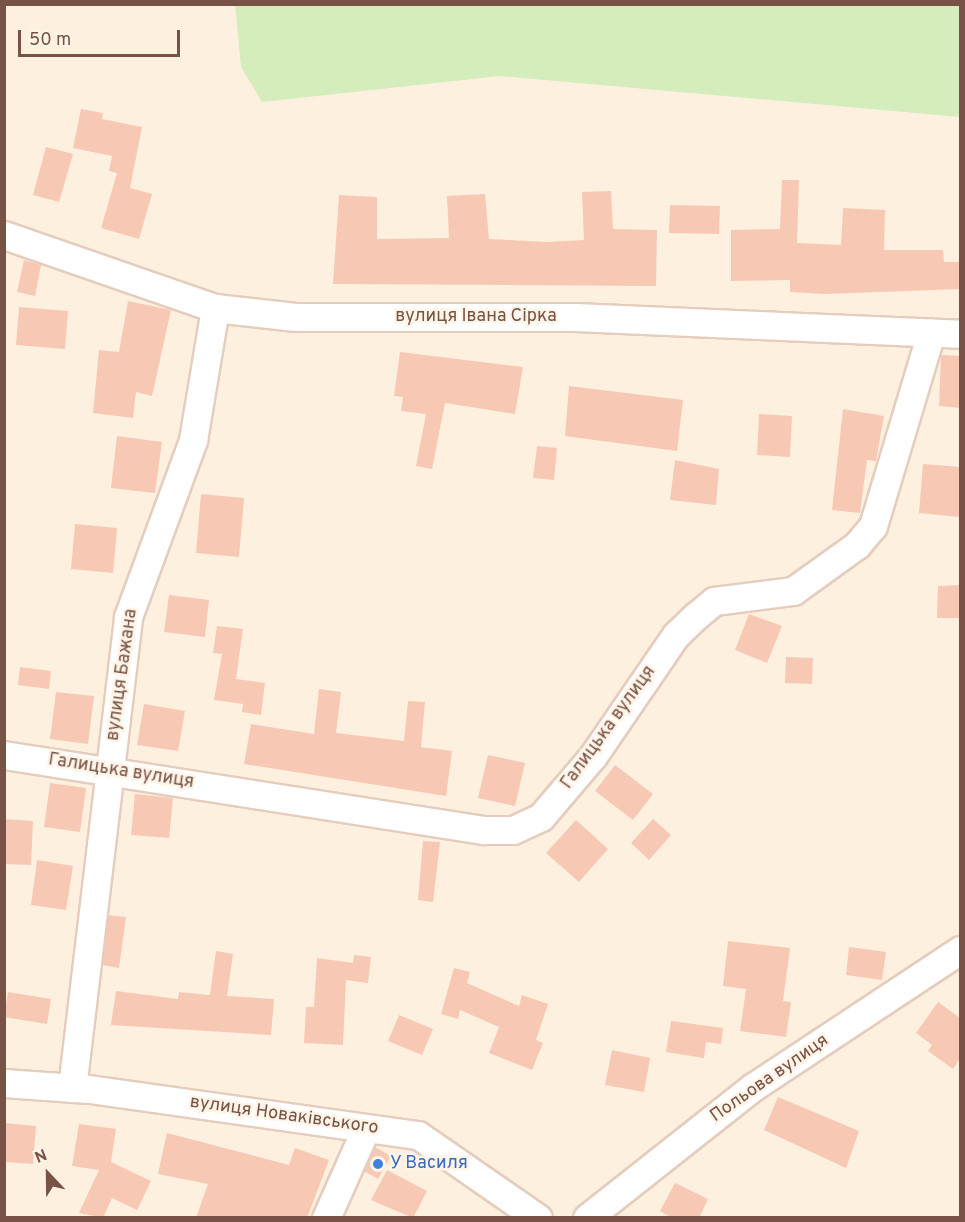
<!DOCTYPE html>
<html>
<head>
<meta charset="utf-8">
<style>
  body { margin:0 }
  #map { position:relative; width:965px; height:1222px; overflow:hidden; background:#fef0df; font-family:Overpass,sans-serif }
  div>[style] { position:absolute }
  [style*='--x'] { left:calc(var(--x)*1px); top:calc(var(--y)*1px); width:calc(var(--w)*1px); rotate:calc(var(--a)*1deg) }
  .green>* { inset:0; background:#d5edbd }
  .building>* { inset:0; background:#f7c9b4 }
  .roads { filter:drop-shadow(2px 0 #e5cdbe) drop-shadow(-2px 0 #e5cdbe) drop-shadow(0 2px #e5cdbe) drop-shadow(0 -2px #e5cdbe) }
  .minor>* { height:27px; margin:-13.5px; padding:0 13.5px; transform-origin:13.5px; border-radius:13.5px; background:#fff }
  .dots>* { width:16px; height:16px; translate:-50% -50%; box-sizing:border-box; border:3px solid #fff4e8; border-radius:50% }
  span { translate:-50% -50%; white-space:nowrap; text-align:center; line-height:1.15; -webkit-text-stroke:5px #fff4e8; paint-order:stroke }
  .street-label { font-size:18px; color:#775245 }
  .shop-label { font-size:18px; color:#366cbe }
  .left { translate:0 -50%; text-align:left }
  .frame { position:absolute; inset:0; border:6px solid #775245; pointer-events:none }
  .north { position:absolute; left:18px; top:1144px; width:60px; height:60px; -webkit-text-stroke:4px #fff4e8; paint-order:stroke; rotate:338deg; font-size:16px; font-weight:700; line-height:24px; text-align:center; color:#775245 }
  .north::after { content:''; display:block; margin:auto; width:21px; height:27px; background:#775245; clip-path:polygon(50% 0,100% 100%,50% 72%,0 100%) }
  .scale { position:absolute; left:18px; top:30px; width:162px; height:27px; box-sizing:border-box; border:3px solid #775245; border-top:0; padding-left:8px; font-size:18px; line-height:21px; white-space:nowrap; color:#775245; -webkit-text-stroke:4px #fff4e8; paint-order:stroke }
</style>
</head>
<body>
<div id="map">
  <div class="green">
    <i style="clip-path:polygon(235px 5px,960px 5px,960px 117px,500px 76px,262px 102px,241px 67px)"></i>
  </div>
  <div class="building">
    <i style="clip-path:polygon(81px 109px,103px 113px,102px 119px,142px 127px,130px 188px,152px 194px,139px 239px,101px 228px,117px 173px,109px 171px,112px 156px,73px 148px)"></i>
    <i style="clip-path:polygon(46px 147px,73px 154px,59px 202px,33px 195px)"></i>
    <i style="clip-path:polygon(782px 180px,799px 180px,797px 243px,841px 245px,843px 208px,885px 210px,884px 250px,943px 250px,944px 262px,960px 262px,960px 289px,825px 294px,790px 292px,790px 280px,731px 281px,731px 230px,780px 229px)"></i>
    <i style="clip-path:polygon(611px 191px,613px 229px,657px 230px,656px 286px,333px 284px,339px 195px,377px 197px,377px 239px,449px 238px,447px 196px,485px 194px,489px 239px,546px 242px,584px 240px,582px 192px)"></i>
    <i style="clip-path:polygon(670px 205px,720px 206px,719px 234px,669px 233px)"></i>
    <i style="clip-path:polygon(24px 260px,41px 265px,35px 296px,17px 292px)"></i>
    <i style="clip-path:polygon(128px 301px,171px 310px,152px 396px,136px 392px,133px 418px,93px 413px,99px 350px,119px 352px)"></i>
    <i style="clip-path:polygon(19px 307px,68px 311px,65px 349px,16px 345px)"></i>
    <i style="clip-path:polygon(400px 352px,523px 367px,515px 414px,445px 403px,432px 469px,416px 466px,426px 414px,401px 411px,403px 397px,394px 396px)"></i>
    <i style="clip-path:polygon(941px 355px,960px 356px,960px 408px,939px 406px)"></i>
    <i style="clip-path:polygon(569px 386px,683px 400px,677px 451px,565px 436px)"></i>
    <i style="clip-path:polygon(843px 409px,884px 416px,876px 461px,867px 460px,860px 513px,832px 510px)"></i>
    <i style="clip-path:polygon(759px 414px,792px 416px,790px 457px,757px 455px)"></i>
    <i style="clip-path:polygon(117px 436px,162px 442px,155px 493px,111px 488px)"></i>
    <i style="clip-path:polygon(537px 446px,557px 448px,554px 480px,533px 478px)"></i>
    <i style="clip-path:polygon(675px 460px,719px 469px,716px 505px,670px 500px)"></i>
    <i style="clip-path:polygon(923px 464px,960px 467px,960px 517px,919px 513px)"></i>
    <i style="clip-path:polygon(201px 494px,244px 498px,239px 557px,196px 553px)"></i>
    <i style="clip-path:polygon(75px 524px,117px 528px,113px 573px,71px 569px)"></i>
    <i style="clip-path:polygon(960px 585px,960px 618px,937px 618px,938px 586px)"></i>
    <i style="clip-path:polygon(169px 595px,209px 600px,205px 637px,164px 632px)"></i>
    <i style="clip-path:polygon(749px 614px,782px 626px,767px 663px,735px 650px)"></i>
    <i style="clip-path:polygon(217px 626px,243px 629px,236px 679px,265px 683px,261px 715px,242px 712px,243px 704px,214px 700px,222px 654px,213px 653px)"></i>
    <i style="clip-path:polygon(786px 657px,813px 658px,812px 684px,785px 683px)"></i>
    <i style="clip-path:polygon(20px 667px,51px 671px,49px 689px,18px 685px)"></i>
    <i style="clip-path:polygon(319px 689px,341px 692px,336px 733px,404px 741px,408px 701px,425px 702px,421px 747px,452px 751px,446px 796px,244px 764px,251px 724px,314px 734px)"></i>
    <i style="clip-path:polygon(56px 692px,94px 696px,88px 744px,50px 739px)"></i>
    <i style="clip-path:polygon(144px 704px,185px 711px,178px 751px,137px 745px)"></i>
    <i style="clip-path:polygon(488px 755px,525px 763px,515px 806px,478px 798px)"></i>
    <i style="clip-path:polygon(615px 765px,653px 794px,633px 820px,595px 791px)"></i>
    <i style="clip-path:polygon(50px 783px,86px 788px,80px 832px,44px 827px)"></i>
    <i style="clip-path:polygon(135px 794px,173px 798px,169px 838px,131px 835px)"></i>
    <i style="clip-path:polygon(4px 819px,33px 821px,31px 865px,4px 864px)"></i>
    <i style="clip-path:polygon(653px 819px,671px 835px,649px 860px,631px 843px)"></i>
    <i style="clip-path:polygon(576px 820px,608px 849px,579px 882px,546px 853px)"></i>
    <i style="clip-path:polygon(423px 841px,440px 842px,433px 902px,418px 900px)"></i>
    <i style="clip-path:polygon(37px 860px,73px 866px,66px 910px,31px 905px)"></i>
    <i style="clip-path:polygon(108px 915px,126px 917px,119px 968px,102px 965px)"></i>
    <i style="clip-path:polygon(728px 941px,790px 948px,783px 1001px,791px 1002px,786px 1037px,740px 1031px,746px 989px,723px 986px)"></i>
    <i style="clip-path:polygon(849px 947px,886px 952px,882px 980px,846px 975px)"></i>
    <i style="clip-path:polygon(216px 951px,233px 954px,227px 996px,274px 999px,271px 1035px,111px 1025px,116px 991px,178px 999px,179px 992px,210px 995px)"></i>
    <i style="clip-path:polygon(354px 955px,371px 957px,368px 983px,346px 980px,343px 1045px,304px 1043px,306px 1007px,314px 1007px,317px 958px,353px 963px)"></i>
    <i style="clip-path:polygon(454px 968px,470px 972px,467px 983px,519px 1006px,522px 995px,548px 1004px,536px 1040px,543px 1043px,532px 1070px,489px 1053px,499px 1027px,460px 1010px,458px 1019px,441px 1014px)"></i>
    <i style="clip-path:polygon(8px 992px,51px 999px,47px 1024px,4px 1017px)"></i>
    <i style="clip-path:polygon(938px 1002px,960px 1018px,960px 1059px,953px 1069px,928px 1051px,932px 1045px,916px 1033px)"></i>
    <i style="clip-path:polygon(399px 1015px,433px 1029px,422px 1055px,388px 1041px)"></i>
    <i style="clip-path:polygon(671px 1021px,723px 1028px,721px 1044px,706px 1042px,704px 1058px,666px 1052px)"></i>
    <i style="clip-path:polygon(612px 1050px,650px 1058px,644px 1092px,605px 1085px)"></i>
    <i style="clip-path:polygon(778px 1097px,859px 1131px,846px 1168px,764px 1130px)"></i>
    <i style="clip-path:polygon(4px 1123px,36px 1126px,33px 1164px,4px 1162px)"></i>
    <i style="clip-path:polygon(79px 1124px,116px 1129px,111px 1162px,151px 1181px,137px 1210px,112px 1198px,103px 1218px,79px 1213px,99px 1170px,72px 1166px)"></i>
    <i style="clip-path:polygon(167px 1133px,289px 1165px,295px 1148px,329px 1160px,307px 1218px,196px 1218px,208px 1184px,158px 1174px)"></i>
    <i style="clip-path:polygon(375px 1147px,391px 1156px,378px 1179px,364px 1171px)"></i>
    <i style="clip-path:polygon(387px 1170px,427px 1191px,413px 1218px,371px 1200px)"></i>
    <i style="clip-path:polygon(675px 1183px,708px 1199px,699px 1218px,672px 1218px,660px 1211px)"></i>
  </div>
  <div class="roads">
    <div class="minor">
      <i style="--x:4;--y:235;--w:223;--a:19.1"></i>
      <i style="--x:215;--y:308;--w:81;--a:6.4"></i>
      <i style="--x:295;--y:317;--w:280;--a:0"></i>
      <i style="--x:575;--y:317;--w:385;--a:2.5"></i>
      <i style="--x:4;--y:755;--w:486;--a:8.9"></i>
      <i style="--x:484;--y:830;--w:29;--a:0"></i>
      <i style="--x:513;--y:830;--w:31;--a:-25"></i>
      <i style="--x:541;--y:817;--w:80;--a:-49.6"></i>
      <i style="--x:593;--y:756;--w:147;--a:-55.6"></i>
      <i style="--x:676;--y:635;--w:28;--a:-44"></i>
      <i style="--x:696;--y:616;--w:23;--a:-40"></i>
      <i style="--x:714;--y:601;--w:80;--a:-7.2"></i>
      <i style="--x:793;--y:591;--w:79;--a:-35.7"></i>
      <i style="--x:857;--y:545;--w:25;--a:-50"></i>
      <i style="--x:873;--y:526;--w:202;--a:-73.3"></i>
      <i style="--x:4;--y:1083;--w:85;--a:4"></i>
      <i style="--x:89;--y:1089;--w:332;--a:8"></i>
      <i style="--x:418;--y:1135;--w:146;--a:34.7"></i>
      <i style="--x:72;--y:1088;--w:474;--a:-83.2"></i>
      <i style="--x:128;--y:617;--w:189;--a:-69.8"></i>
      <i style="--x:193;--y:440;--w:134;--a:-80.5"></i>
      <i style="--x:326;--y:1218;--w:98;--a:-66"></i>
      <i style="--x:587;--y:1218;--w:211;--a:-38.3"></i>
      <i style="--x:753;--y:1087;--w:248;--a:-33.5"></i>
    </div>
  </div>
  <div class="dots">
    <i style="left:378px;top:1164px;background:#3f7fe0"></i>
  </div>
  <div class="street-label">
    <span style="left:476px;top:317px">вулиця Івана Сірка</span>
    <span style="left:123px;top:675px;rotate:-82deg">вулиця Бажана</span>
    <span style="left:609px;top:728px;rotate:-54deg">Галицька вулиця</span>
    <span style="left:121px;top:772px;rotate:9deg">Галицька вулиця</span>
    <span style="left:770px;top:1079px;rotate:-35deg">Польова вулиця</span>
    <span style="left:284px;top:1116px;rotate:8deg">вулиця Новаківського</span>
  </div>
  <div class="shop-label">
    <span class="left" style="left:390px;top:1164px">У Василя</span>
  </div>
  <div class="frame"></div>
  <div class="north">N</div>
  <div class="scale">50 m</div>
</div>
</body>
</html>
